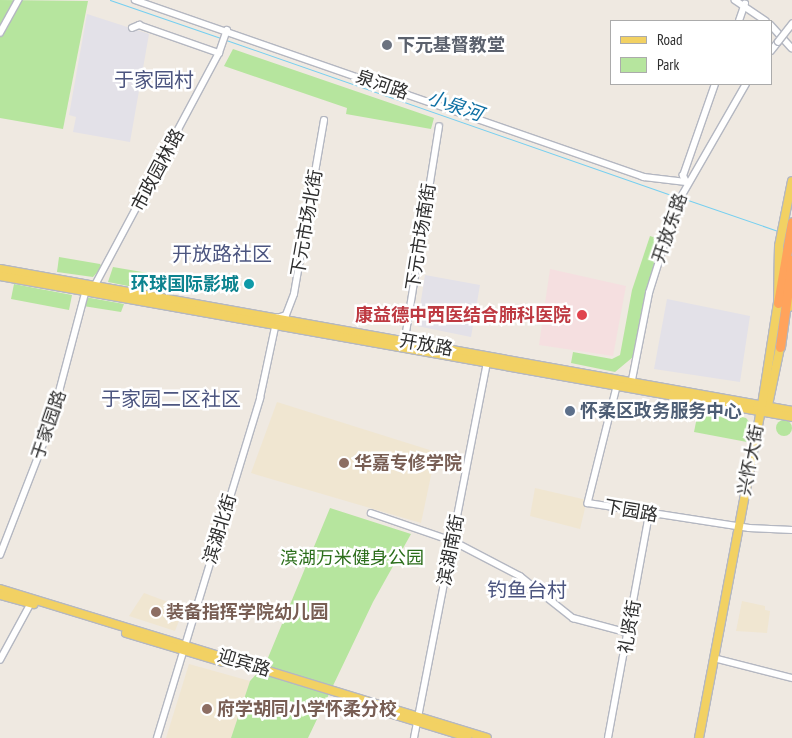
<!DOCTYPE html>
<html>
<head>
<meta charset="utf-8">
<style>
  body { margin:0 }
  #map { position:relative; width:792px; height:738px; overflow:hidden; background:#efe9e1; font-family:"PT Sans Narrow","Noto Sans SC",sans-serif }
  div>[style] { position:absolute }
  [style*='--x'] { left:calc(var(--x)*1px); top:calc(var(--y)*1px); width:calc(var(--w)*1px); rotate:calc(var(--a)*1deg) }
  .industrial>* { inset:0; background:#e3e1e8 }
  .education>* { inset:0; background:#f0e6d1 }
  .medical>* { inset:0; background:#f5dfe0 }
  .green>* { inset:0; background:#b6e59e }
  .round { border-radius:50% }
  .stream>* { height:1px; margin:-0.5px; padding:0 0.5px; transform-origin:0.5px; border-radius:0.5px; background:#75cff0 }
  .roads { filter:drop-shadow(1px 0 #b4b7c1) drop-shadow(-1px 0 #b4b7c1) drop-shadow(0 1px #b4b7c1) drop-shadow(0 -1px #b4b7c1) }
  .minor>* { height:5.5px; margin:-2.75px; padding:0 2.75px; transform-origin:2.75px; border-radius:2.75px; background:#fff }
  .major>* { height:8px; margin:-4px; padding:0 4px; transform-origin:4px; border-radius:4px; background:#f2d163 }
  .highway>* { height:9px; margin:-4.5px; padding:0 4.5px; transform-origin:4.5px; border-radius:4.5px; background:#ffa35c }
  .bridges { filter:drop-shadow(1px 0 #b4b7c1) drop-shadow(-1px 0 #b4b7c1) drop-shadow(0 1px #b4b7c1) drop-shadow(0 -1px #b4b7c1) }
  .minor-bridge>* { height:5.5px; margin:-2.75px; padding:0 2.75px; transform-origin:2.75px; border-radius:2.75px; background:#fff }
  .dots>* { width:14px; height:14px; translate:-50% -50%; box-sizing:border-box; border:2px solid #fff; border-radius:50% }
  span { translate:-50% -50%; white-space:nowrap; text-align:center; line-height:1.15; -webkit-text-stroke:5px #fff; paint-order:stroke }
  .worship-label { font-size:18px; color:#5b616d; font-weight:700 }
  .left { translate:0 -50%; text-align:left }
  .street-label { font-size:18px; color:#2e2e2e }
  .culture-label { font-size:18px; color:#0d838f; font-weight:700 }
  .right { translate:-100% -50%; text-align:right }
  .health-label { font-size:18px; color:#be3a42; font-weight:700 }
  .service-label { font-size:18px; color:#4e5e75; font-weight:700 }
  .education-label { font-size:18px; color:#785e54; font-weight:700 }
  .park-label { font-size:18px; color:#2c6e1b }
  .water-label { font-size:19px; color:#0d6fa3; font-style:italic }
  .quarter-label { font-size:20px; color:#4d5680 }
  .legend { position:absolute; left:610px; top:20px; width:162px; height:65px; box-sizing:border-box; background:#fff; border:1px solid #ababab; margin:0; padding:6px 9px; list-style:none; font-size:15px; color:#2e2e2e }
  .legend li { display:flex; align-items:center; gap:10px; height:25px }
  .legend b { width:25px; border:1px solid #ababab }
</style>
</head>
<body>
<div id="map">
  <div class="industrial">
    <i style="clip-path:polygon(87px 14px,149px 34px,130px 142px,73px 132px,76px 117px,69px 115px)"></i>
    <i style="clip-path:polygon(425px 275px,480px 285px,471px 337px,417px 326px)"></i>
    <i style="clip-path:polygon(667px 299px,750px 316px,740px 382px,654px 369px)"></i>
  </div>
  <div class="education">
    <i style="clip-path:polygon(277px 402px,436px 452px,421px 523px,251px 473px)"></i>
    <i style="clip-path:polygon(535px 488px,587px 500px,580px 529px,530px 516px)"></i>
    <i style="clip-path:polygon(144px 593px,184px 608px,175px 631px,129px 616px)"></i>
    <i style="clip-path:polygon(742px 601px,765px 606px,765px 610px,770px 611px,767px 633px,736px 631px)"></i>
    <i style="clip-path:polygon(189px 664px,250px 681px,231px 738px,166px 738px)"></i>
  </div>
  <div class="medical">
    <i style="clip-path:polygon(550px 269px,626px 286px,613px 356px,539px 345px)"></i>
  </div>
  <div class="green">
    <i style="clip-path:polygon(0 0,88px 1px,63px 129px,0 118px)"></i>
    <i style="clip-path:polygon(233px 49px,434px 118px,431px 129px,346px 114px,347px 108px,224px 66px)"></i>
    <i style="clip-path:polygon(650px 236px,662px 240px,633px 357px,615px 372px,571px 363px,573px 352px,612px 359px,620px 355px,632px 290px)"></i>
    <i style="clip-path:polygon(59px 257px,100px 264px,102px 267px,93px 277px,57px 272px)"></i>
    <i style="clip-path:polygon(113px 267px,177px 278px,173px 295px,108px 282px)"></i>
    <i style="clip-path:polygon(14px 284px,72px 295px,69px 310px,11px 299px)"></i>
    <i style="clip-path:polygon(85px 297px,124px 304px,121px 312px,83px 306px)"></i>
    <i style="clip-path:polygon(699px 407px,746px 418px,751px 424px,747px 442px,694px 432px)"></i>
    <i class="round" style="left:776px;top:420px;width:16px;height:16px"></i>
    <i style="clip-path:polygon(330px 508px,411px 534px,373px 602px,308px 738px,231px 738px,250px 681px,265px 665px)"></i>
  </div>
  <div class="stream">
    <i style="--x:110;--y:0;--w:120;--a:19"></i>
    <i style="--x:226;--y:40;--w:478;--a:19.2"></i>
    <i style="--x:682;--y:198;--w:102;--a:19"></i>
  </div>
  <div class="roads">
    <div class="minor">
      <i style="--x:135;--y:0;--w:539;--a:19.17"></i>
      <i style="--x:644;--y:177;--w:42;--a:6.8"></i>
      <i style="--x:735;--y:0;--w:37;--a:34"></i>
      <i style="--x:739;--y:21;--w:18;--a:-71"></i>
      <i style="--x:771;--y:25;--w:31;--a:48"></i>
      <i style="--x:132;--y:28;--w:8;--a:-23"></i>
      <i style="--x:139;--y:25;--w:85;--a:19.3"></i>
      <i style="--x:0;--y:33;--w:38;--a:-61"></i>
      <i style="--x:771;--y:51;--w:11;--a:-52"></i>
      <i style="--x:686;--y:182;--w:7;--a:-117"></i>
      <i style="--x:683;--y:176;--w:97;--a:-70.8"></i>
      <i style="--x:94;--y:287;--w:265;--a:-61.9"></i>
      <i style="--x:219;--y:53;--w:24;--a:-71"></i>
      <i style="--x:404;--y:345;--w:221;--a:-80.9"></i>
      <i style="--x:618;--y:383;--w:124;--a:104"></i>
      <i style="--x:588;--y:503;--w:163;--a:8.8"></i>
      <i style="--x:749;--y:528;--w:43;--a:2.7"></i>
      <i style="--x:631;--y:385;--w:94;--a:-78.9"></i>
      <i style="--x:649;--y:293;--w:93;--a:-72.5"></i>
      <i style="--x:677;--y:204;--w:138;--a:-60.1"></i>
      <i style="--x:371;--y:513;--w:87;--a:18.9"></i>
      <i style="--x:453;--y:541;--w:76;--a:27.6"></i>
      <i style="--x:520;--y:576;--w:68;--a:38.4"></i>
      <i style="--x:573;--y:618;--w:58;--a:15"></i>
      <i style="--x:0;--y:555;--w:138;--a:-68.8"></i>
      <i style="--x:50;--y:426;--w:141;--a:-75.2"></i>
      <i style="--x:714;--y:658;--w:81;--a:14.4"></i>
      <i style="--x:0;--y:660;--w:65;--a:-61.5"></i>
      <i style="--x:157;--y:738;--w:355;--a:-73.1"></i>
      <i style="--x:260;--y:398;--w:82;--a:-78"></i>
      <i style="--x:277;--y:318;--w:9;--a:-18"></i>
      <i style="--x:286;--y:315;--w:22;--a:-69"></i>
      <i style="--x:294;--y:294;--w:176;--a:-80.2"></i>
      <i style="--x:414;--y:738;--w:383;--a:-79"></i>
      <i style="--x:608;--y:738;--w:227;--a:-79.6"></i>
    </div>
    <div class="major">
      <i style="--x:0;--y:269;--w:805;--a:10.16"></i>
      <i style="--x:0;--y:276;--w:804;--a:10.09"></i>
      <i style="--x:789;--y:307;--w:13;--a:-77"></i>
      <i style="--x:767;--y:410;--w:68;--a:-78.2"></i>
      <i style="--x:0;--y:589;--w:509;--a:17.01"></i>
      <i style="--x:0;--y:595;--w:35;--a:15"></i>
      <i style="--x:126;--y:633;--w:101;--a:16.6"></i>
      <i style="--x:363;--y:705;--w:109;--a:17.1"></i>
      <i style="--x:699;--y:738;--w:333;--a:-79.3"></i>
      <i style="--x:761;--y:411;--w:109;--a:-81.1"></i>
      <i style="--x:778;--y:303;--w:57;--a:-89"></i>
      <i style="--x:779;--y:246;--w:66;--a:-78.7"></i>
    </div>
    <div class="highway">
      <i style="--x:778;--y:303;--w:82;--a:-80.2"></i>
      <i style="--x:780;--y:347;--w:88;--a:-82.1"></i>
    </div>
  </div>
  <div class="bridges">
    <div class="minor-bridge">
      <i style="--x:778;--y:42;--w:23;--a:-52"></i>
    </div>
  </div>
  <div class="dots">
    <i style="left:387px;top:45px;background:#6b7280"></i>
    <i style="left:249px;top:284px;background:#0f9aa8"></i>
    <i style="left:582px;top:315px;background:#e0444e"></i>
    <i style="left:570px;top:411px;background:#5c6f8a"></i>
    <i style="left:344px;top:463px;background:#8d6e63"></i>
    <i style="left:156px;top:612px;background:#8d6e63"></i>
    <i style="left:207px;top:709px;background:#8d6e63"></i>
  </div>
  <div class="worship-label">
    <span class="left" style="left:397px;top:45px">下元基督教堂</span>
  </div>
  <div class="street-label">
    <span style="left:382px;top:85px;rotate:19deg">泉河路</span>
    <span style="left:158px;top:170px;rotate:-62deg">市政园林路</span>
    <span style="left:307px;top:223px;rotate:-80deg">下元市场北街</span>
    <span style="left:670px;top:228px;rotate:-71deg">开放东路</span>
    <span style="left:421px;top:237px;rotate:-81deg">下元市场南街</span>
    <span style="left:426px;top:345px;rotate:10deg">开放路</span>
    <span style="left:49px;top:425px;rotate:-71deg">于家园路</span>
    <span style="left:751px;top:460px;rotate:-79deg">兴怀大街</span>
    <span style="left:631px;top:511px;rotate:10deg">下园路</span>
    <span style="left:220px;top:529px;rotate:-73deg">滨湖北街</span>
    <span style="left:451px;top:550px;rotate:-79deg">滨湖南街</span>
    <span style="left:630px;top:627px;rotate:-80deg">礼贤街</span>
    <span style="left:244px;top:663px;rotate:17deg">迎宾路</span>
  </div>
  <div class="culture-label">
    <span class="right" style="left:239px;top:284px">环球国际影城</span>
  </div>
  <div class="health-label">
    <span class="right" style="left:571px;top:315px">康益德中西医结合肺科医院</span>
  </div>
  <div class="service-label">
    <span class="left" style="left:580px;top:411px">怀柔区政务服务中心</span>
  </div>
  <div class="education-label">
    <span class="left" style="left:354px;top:463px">华嘉专修学院</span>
    <span class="left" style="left:166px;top:612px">装备指挥学院幼儿园</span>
    <span class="left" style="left:217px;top:709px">府学胡同小学怀柔分校</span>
  </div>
  <div class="park-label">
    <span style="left:352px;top:558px">滨湖万米健身公园</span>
  </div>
  <div class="water-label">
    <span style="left:455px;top:106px;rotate:19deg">小泉河</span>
  </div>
  <div class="quarter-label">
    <span style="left:154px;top:80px">于家园村</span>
    <span style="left:222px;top:254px">开放路社区</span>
    <span style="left:171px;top:399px">于家园二区社区</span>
    <span style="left:527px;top:590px">钓鱼台村</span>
  </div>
  <ul class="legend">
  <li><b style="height:6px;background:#f2d163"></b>Road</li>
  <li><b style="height:14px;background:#b6e59e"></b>Park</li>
  </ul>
</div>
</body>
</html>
